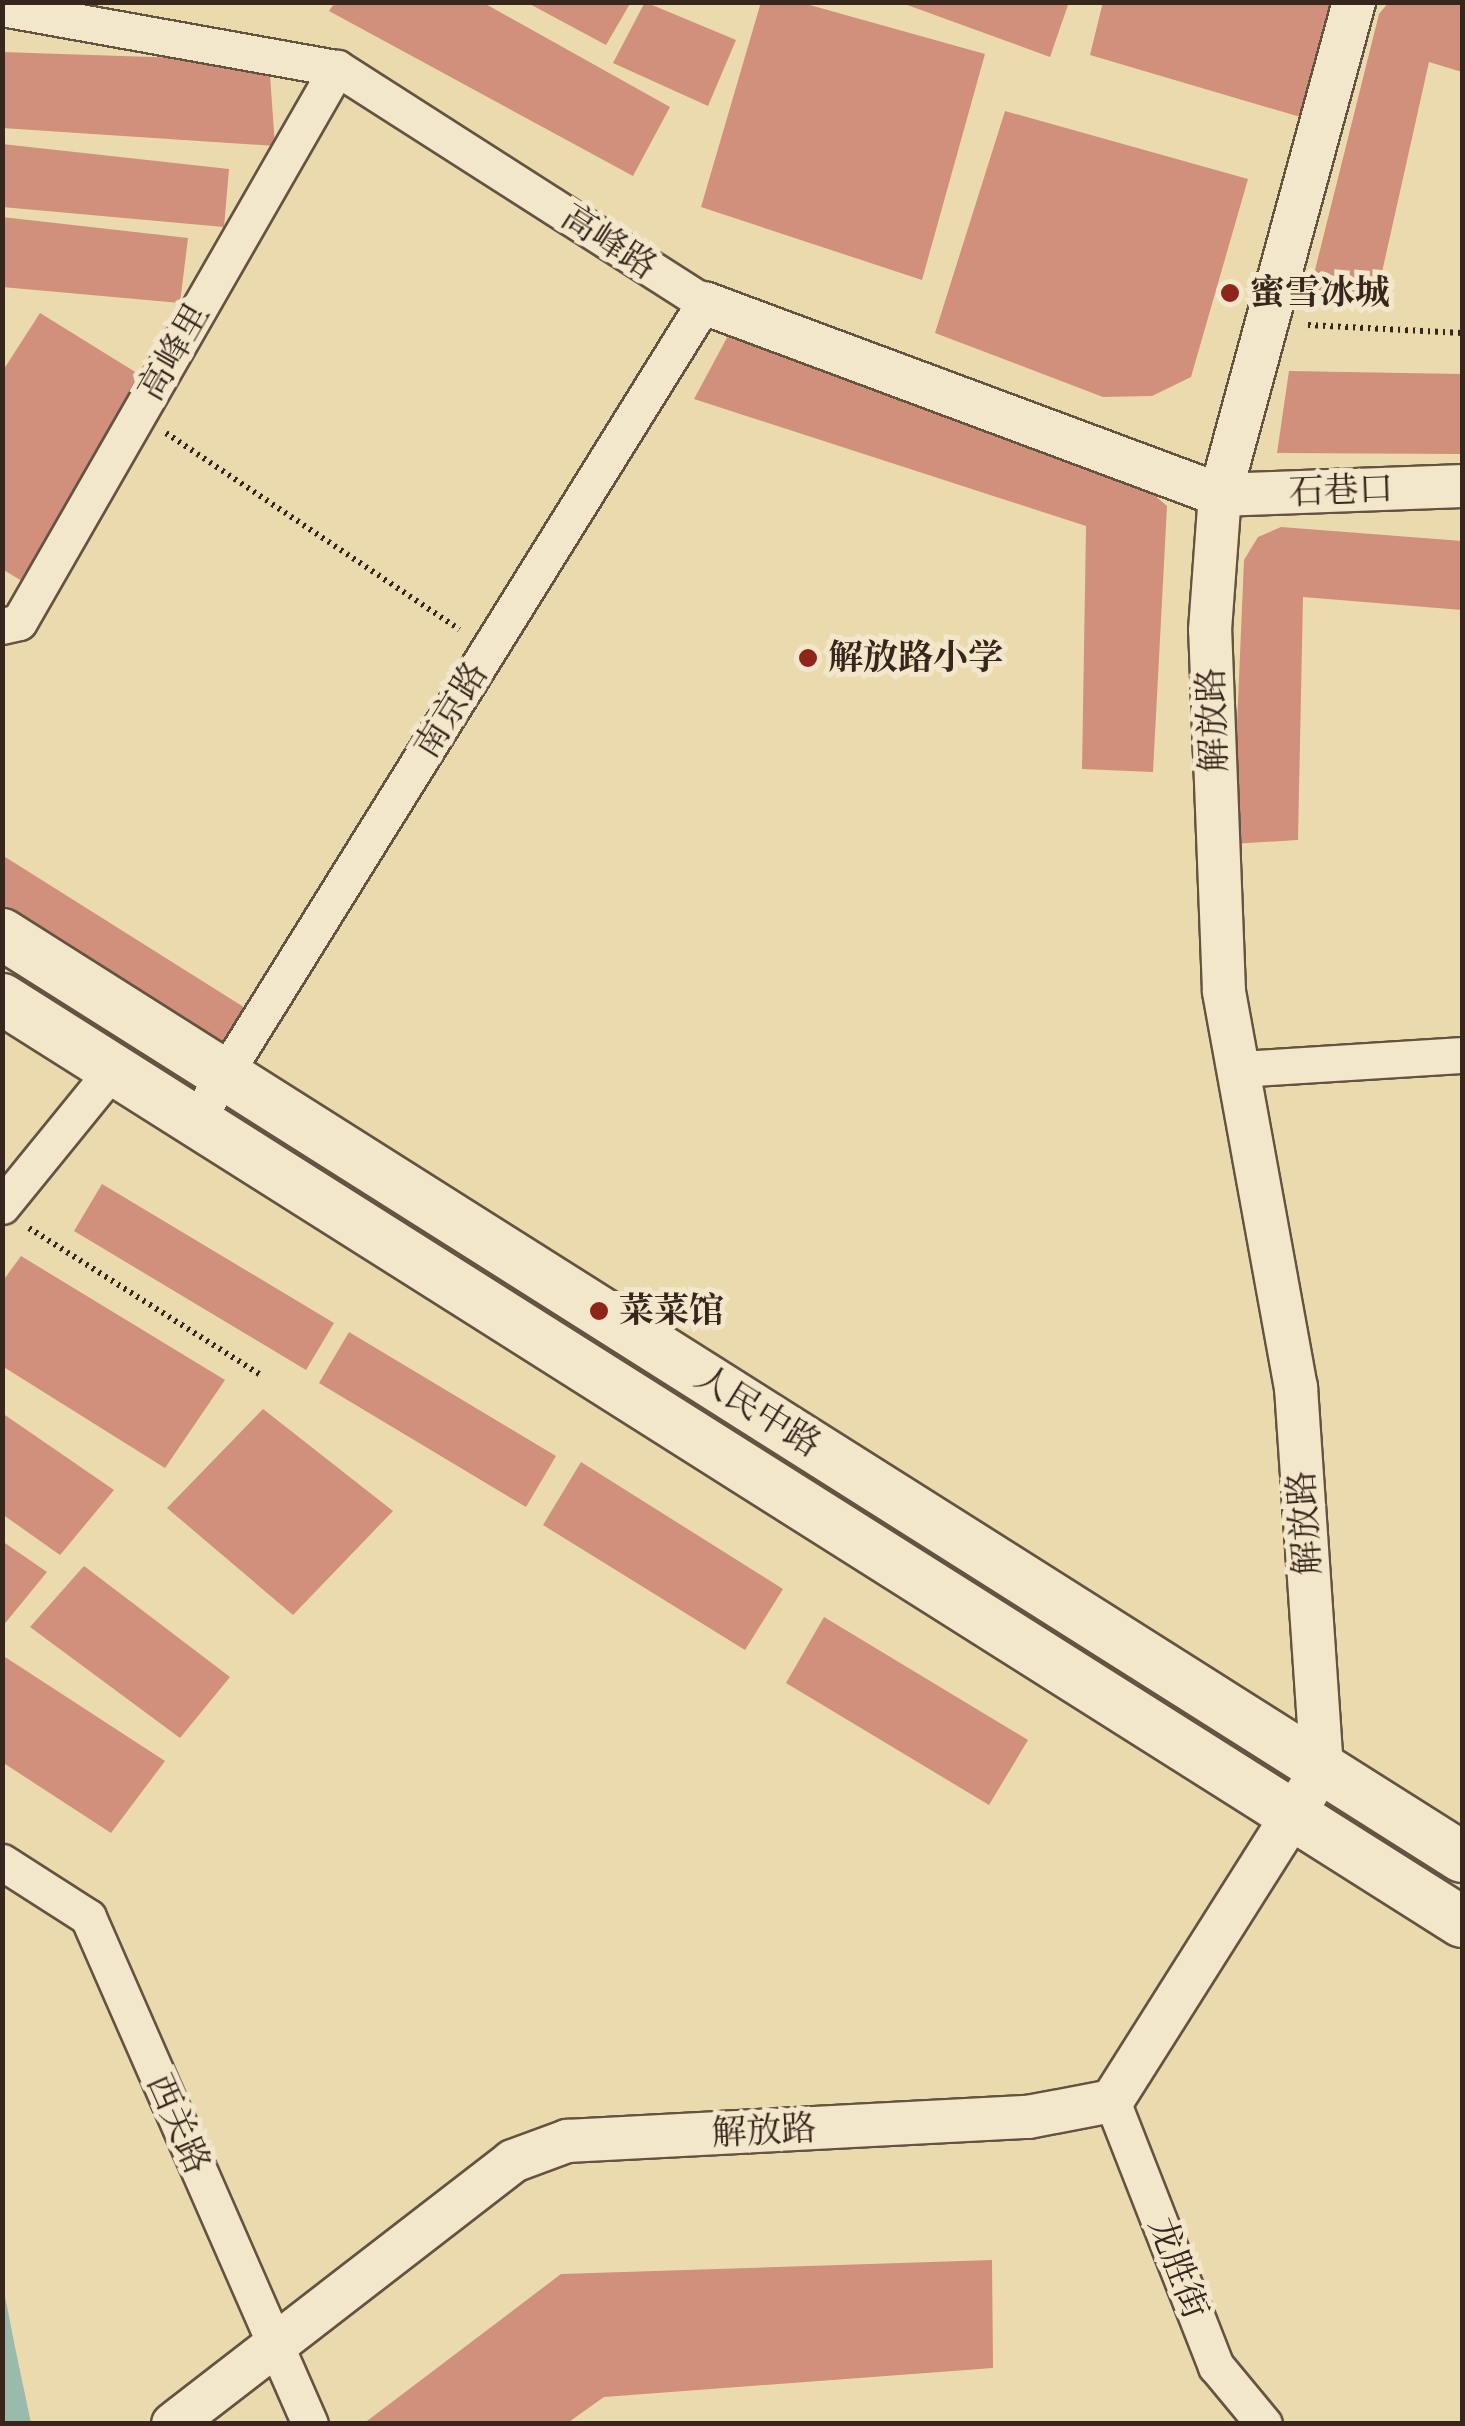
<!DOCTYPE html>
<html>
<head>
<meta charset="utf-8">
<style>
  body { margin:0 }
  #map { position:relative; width:1465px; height:2426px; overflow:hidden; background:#ecdaaf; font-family:"IM FELL Double Pica","Noto Serif SC",serif }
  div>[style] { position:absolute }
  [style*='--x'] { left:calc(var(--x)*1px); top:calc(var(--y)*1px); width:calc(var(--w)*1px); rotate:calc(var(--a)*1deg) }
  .water>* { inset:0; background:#99baac }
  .building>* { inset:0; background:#d0907b }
  .path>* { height:6px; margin-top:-3px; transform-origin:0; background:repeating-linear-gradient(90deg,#37261c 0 2.5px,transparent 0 7.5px) }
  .roads { filter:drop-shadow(2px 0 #645341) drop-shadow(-2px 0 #645341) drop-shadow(0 2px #645341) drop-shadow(0 -2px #645341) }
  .minor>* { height:35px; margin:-17.5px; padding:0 17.5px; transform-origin:17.5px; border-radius:17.5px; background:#f3e7cb }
  .tertiary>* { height:42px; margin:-21px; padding:0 21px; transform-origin:21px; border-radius:21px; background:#f3e7cb }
  .secondary>* { height:50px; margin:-25px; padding:0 25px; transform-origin:25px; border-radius:25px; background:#f3e7cb }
  .dots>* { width:28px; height:28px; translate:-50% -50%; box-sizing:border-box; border:5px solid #f3e7cb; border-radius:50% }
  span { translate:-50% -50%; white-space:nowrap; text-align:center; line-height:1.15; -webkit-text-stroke:10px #f3e7cb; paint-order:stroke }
  .street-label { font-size:35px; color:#37261c }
  .poi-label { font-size:35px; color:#37261c; font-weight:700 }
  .left { translate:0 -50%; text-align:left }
  .frame { position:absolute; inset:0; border:5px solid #37261c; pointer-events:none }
</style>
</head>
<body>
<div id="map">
  <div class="water">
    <i style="clip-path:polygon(2px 2281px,15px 2347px,31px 2423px,3px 2423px)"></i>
  </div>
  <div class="building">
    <i style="clip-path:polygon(335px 2px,482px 2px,670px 107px,633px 176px,329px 11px)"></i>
    <i style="clip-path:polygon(526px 2px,631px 2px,606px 45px)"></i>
    <i style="clip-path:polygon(645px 2px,736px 40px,708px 106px,613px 63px)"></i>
    <i style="clip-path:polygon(761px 2px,799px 2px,985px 54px,922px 280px,701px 207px)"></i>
    <i style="clip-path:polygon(899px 2px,1069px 2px,1050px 57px)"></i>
    <i style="clip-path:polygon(1103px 2px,1337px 2px,1307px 119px,1090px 55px)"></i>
    <i style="clip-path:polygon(1389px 2px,1462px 2px,1462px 72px,1429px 62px,1376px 299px,1310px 290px,1379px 14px)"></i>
    <i style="clip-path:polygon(2px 52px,269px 61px,275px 146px,2px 128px)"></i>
    <i style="clip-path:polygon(1005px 111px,1248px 179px,1191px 377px,1152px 396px,1103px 397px,935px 333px)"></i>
    <i style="clip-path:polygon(2px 144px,229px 169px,224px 227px,2px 207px)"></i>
    <i style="clip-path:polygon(2px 217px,188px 238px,180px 303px,2px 287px)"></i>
    <i style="clip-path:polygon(40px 313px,145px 378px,22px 581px,2px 569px,2px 372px)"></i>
    <i style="clip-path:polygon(729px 334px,1140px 483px,1167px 506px,1153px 772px,1082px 769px,1086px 526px,694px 399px)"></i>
    <i style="clip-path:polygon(1289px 371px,1462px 374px,1462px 454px,1277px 453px)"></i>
    <i style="clip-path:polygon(1281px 527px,1462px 541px,1462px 610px,1303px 597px,1298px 840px,1232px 844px,1244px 560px,1258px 537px)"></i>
    <i style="clip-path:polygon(2px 855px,277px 1028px,252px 1068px,2px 911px)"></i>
    <i style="clip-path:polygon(102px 1184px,334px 1323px,306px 1370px,74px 1231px)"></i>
    <i style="clip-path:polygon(21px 1256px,225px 1380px,165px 1468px,2px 1366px,2px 1282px)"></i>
    <i style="clip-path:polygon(349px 1332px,556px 1456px,526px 1507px,319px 1383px)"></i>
    <i style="clip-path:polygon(263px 1409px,393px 1511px,293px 1615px,167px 1508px)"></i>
    <i style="clip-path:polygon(2px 1413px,114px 1490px,60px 1555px,2px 1514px)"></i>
    <i style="clip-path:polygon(581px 1462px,783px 1589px,745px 1650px,543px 1525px)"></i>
    <i style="clip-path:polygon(2px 1541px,47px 1572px,2px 1627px)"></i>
    <i style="clip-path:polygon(84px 1566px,230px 1677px,180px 1738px,30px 1627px)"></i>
    <i style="clip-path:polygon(824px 1617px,1028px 1740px,989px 1805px,786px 1683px)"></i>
    <i style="clip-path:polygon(2px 1655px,165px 1761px,111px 1833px,2px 1762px)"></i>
    <i style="clip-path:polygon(992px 2260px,993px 2368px,604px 2397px,566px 2424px,363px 2424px,561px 2274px)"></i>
  </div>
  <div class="path">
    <i style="--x:1308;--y:325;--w:154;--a:3"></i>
    <i style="--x:166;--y:433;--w:353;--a:33.8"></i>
    <i style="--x:29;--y:1228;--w:275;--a:32.4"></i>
  </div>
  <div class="roads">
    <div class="minor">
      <i style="--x:2;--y:8;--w:340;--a:10.2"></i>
      <i style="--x:337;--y:68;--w:436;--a:32.6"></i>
      <i style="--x:704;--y:303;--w:958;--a:121.87"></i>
      <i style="--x:2;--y:626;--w:17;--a:-13"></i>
      <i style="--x:19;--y:622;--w:639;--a:-60.14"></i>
      <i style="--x:1239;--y:1069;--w:223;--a:-3.6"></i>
      <i style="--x:2;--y:1206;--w:178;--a:-50.9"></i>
      <i style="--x:2;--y:1862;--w:102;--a:32.6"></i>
      <i style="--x:88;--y:1917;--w:553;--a:66.35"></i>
      <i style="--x:1112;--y:2101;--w:285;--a:68.6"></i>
      <i style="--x:1216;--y:2366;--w:75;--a:50.4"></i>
    </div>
    <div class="tertiary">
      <i style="--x:704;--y:303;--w:551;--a:20.41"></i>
      <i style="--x:1220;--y:495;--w:242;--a:-2.1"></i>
      <i style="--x:173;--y:2424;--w:430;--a:-37.7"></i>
      <i style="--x:513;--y:2161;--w:58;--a:-20.3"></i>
      <i style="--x:567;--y:2141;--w:462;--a:-3"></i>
      <i style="--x:1028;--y:2117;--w:86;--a:-10.8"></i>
      <i style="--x:1112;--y:2101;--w:393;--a:-57.7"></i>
      <i style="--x:1322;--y:1769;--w:382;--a:-93.9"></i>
      <i style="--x:1296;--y:1388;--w:403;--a:-100.3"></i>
      <i style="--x:1224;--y:991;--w:361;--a:-92.2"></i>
      <i style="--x:1210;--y:630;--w:135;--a:-85.8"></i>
      <i style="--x:1220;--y:495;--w:511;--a:-74.79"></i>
    </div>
    <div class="secondary">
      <i style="--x:2;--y:934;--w:1727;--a:32.3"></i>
      <i style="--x:2;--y:999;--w:1727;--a:32.3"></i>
    </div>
  </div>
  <div class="dots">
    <i style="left:1230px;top:293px;background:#8f2418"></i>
    <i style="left:808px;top:658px;background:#8f2418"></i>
    <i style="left:599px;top:1311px;background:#8f2418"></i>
  </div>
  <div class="street-label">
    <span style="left:609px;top:242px;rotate:33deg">高峰路</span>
    <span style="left:174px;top:352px;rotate:-60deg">高峰里</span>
    <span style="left:1341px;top:491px;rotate:-2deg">石巷口</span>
    <span style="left:451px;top:710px;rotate:-58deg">南京路</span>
    <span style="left:1213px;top:720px;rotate:-92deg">解放路</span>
    <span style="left:758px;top:1411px;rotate:32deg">人民中路</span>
    <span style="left:1305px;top:1523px;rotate:-94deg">解放路</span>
    <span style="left:178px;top:2124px;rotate:66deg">西关路</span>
    <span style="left:764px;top:2131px;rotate:-3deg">解放路</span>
    <span style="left:1178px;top:2268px;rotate:69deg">龙胜街</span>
  </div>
  <div class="poi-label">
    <span class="left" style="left:1250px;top:293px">蜜雪冰城</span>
    <span class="left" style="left:828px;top:658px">解放路小学</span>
    <span class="left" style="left:619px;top:1311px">菜菜馆</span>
  </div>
  <div class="frame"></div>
</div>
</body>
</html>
